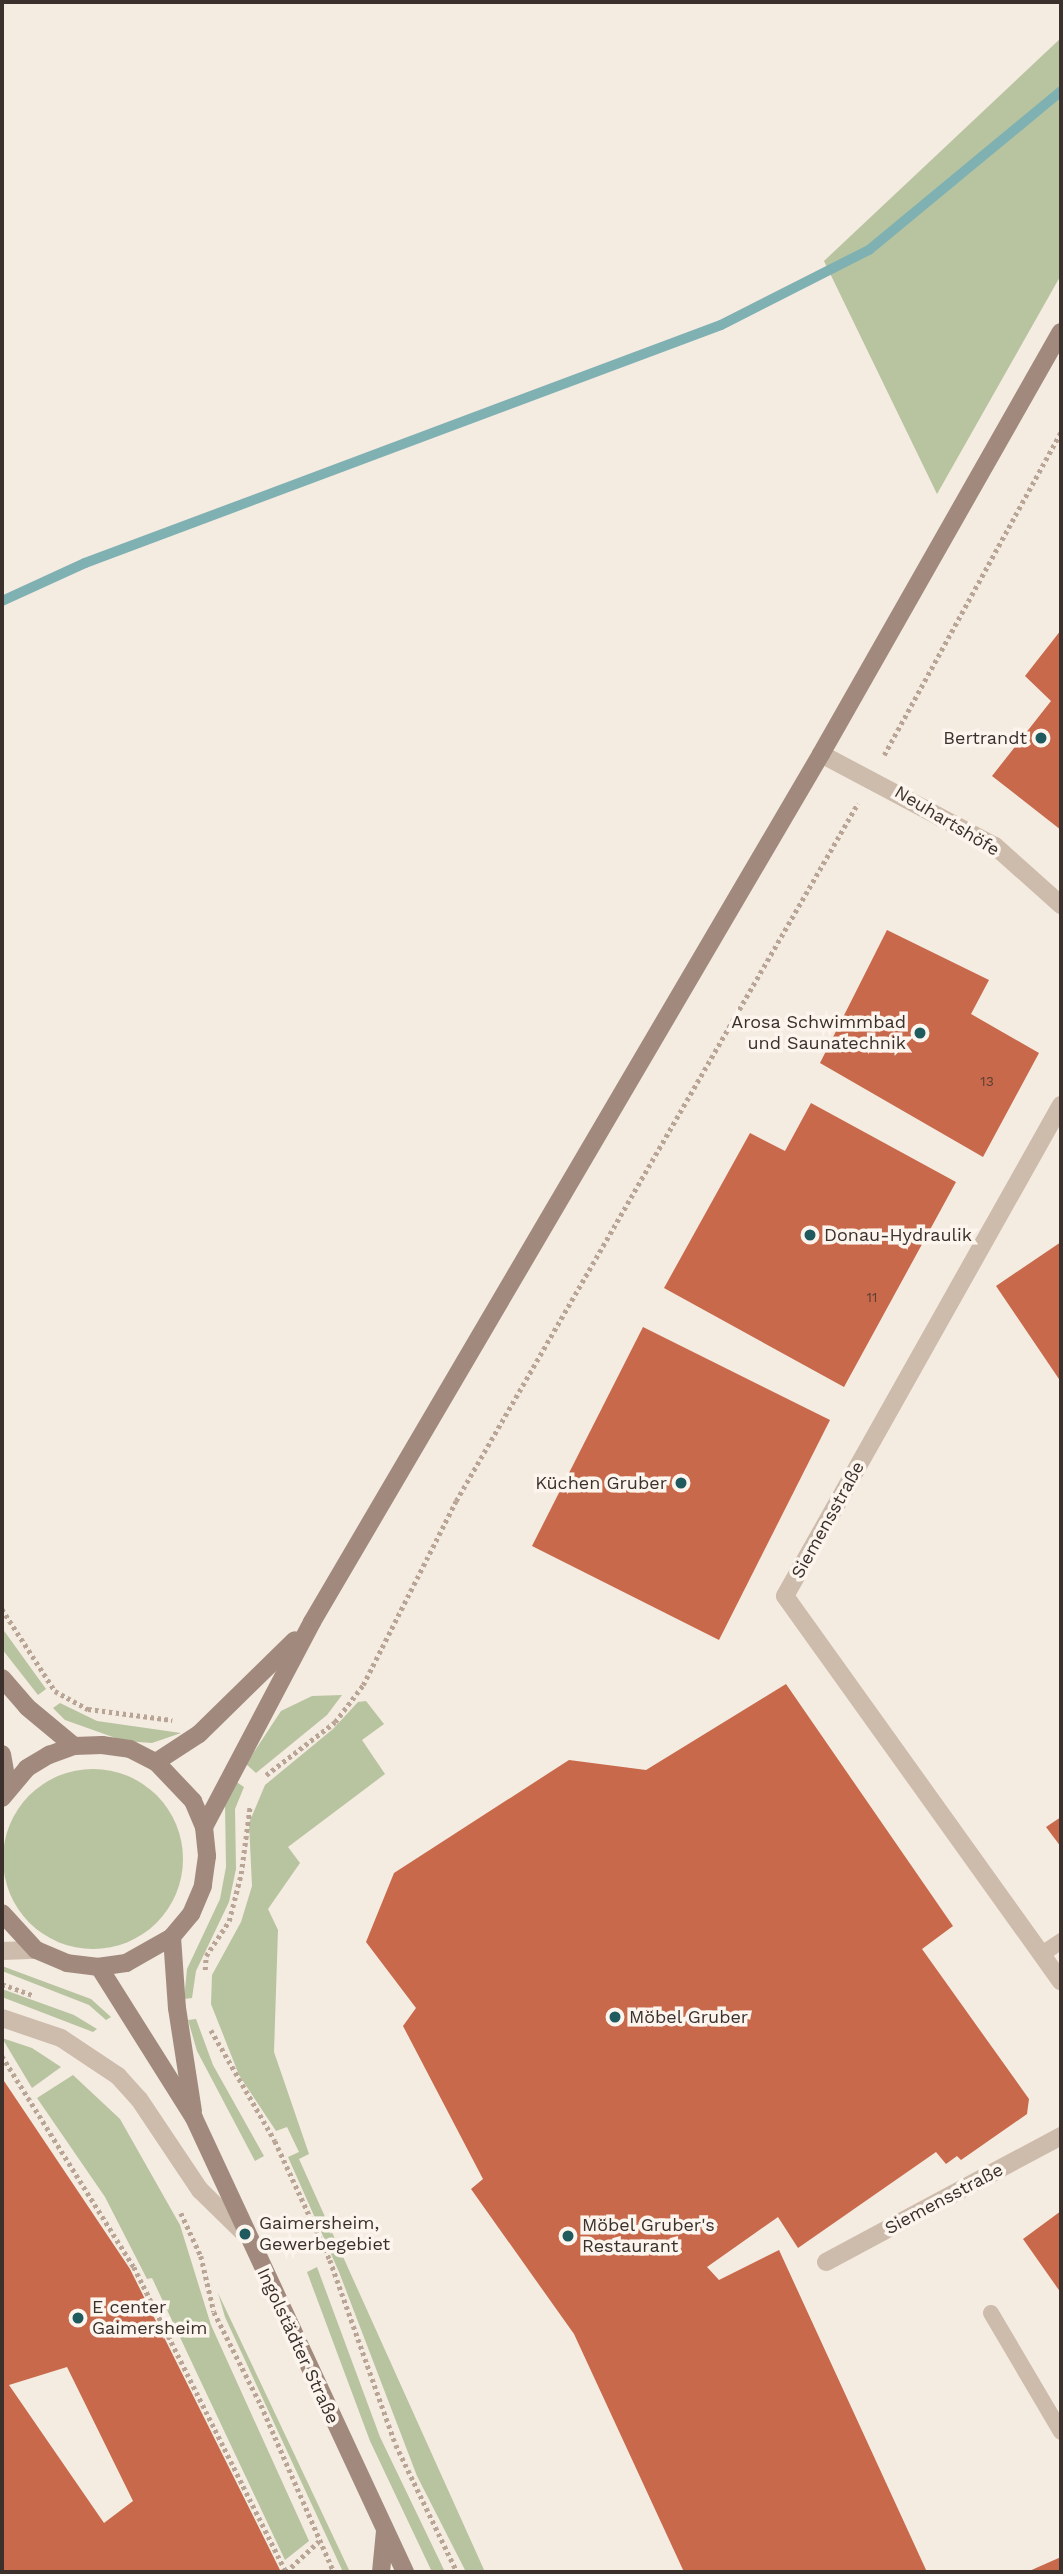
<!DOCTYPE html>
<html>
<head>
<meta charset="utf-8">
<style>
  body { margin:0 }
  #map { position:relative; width:1063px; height:2574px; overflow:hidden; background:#f4ebe1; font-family:"Work Sans",sans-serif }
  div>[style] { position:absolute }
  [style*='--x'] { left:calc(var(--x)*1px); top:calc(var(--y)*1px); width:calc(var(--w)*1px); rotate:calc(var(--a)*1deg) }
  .green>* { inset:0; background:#b8c4a0 }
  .round { border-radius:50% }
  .stream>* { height:10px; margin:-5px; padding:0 5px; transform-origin:5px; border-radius:5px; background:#7fb0b2 }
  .building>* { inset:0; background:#c8694b }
  .path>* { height:4.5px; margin-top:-2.25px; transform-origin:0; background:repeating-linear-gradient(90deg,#b9a596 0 3.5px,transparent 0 7px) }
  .lane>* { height:16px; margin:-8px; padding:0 8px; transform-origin:8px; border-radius:8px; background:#cdbbac }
  .street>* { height:18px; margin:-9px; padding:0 9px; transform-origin:9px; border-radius:9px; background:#cdbbac }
  .secondary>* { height:18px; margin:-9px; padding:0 9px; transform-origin:9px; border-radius:9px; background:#a18a7d }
  .dots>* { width:19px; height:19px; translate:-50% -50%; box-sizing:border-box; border:4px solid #fbf5ee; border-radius:50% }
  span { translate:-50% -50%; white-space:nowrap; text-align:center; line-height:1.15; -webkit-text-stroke:7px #fbf5ee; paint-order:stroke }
  .number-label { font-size:14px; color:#5e3e33 }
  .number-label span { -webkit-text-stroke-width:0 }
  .poi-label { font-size:18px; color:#3b302b }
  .right { translate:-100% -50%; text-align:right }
  .left { translate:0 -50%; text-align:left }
  .street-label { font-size:18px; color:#3b302b }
  .frame { position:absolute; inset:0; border:4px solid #3b302b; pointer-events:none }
</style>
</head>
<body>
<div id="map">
  <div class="green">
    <i style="clip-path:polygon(1061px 38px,1061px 275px,937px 494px,824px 261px)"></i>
    <i style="clip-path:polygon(2px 1628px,46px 1689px,38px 1695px,2px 1649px)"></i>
    <i style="clip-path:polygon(342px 1695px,327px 1715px,256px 1773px,246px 1764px,281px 1711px,312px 1696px)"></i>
    <i style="clip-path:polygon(366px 1701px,384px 1724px,362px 1740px,385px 1774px,288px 1847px,300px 1863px,268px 1909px,278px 1930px,274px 2052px,309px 2154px,299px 2159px,485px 2572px,466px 2572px,417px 2476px,339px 2272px,288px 2157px,299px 2152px,287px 2127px,276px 2131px,239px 2075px,211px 2004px,212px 1975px,241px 1922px,252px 1886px,249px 1823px,265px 1785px,333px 1729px,358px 1702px)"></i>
    <i style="clip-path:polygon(60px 1703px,97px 1721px,181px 1733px,152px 1743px,124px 1741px,65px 1720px,53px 1708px)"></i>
    <i class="round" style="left:3px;top:1769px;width:180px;height:180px"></i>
    <i style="clip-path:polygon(235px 1781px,244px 1787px,235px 1809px,236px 1869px,229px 1902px,196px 1971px,192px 1998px,184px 1999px,187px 1969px,220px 1899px,226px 1867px,225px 1804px)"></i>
    <i style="clip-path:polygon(2px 1966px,91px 1999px,111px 2017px,106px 2020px,89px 2005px,2px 1971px)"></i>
    <i style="clip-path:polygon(2px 1989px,74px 2015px,97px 2029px,93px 2032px,2px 1997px)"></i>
    <i style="clip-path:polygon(196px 2019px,213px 2065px,264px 2156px,255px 2161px,197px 2051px,188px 2020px)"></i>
    <i style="clip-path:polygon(2px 2038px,32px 2048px,61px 2067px,32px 2088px)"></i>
    <i style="clip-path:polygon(73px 2075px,120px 2119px,180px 2225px,211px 2325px,309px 2541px,285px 2560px,152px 2278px,147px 2279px,105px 2197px,37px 2098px)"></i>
    <i style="clip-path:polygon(317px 2267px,380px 2437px,445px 2572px,432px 2572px,370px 2441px,307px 2272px)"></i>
    <i style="clip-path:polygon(218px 2293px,350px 2572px,343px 2572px,225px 2317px)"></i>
  </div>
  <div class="stream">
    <i style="--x:2;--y:601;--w:91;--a:-24.6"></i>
    <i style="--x:85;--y:563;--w:679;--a:-20.52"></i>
    <i style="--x:721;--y:325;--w:166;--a:-26.9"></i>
    <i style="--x:869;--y:250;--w:249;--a:-39.6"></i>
  </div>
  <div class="building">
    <i style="clip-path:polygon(1061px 630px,1061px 830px,992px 776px,1051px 701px,1025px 676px)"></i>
    <i style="clip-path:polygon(887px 930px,989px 980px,971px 1014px,1039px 1053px,983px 1157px,820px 1063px)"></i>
    <i style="clip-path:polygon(811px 1103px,956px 1182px,844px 1387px,664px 1288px,750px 1133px,785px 1151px)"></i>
    <i style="clip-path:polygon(1061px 1242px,1061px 1382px,996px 1286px)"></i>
    <i style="clip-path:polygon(643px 1327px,830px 1420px,719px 1640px,532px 1546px)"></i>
    <i style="clip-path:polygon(786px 1684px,953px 1926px,922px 1949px,1029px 2099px,1027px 2114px,961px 2160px,957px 2156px,946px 2164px,936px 2152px,798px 2248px,778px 2217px,707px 2267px,719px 2280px,779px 2250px,927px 2572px,684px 2572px,574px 2334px,471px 2189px,483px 2179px,403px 2026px,416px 2008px,366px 1942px,394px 1873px,569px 1760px,646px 1770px)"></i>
    <i style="clip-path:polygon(1061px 1817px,1061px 1847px,1046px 1827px)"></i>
    <i style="clip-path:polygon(evenodd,2px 2078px,130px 2269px,281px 2572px,2px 2572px,2px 2078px,67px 2367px,133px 2501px,104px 2523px,9px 2385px,67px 2367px)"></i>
    <i style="clip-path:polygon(1061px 2211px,1061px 2293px,1023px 2239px)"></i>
    <i style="clip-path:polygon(1061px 2557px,1061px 2572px,1027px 2572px)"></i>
  </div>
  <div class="path">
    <i style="--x:884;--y:755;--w:368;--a:-61.3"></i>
    <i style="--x:2;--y:1609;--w:98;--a:57.1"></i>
    <i style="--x:55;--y:1691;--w:38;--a:29"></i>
    <i style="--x:88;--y:1709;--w:85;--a:7.5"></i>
    <i style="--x:266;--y:1775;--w:87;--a:-37.5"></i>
    <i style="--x:335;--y:1722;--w:46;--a:-52.9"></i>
    <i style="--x:363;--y:1685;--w:206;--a:-63.2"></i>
    <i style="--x:456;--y:1501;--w:805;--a:-60.06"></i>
    <i style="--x:205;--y:1970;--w:14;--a:-86"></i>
    <i style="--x:206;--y:1956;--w:42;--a:-56.7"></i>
    <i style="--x:229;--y:1921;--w:49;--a:-75.7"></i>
    <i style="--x:241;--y:1874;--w:69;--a:-82.5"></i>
    <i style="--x:2;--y:1984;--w:33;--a:20"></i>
    <i style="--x:211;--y:2030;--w:128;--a:60"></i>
    <i style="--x:275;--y:2141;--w:131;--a:65.2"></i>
    <i style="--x:330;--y:2260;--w:196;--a:70.4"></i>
    <i style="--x:396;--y:2445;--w:141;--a:64.3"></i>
    <i style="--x:2;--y:2056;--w:249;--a:58"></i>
    <i style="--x:134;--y:2267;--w:341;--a:63.5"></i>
    <i style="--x:286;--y:2572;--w:45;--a:-43.2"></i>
    <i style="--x:181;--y:2213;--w:47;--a:65.1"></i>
    <i style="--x:201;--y:2256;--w:57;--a:76.9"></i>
    <i style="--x:214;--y:2312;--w:104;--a:63.2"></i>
    <i style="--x:261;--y:2405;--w:182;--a:66.4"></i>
  </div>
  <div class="lane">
    <i style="--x:1042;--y:1954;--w:23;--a:-34"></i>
    <i style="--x:991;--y:2313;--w:138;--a:59.5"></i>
  </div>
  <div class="street">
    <i style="--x:821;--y:754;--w:197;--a:27.9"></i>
    <i style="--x:995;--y:846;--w:89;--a:41.8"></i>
    <i style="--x:1061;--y:1105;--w:563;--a:119.34"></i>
    <i style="--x:785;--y:1596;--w:474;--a:54.4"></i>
    <i style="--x:2;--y:1951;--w:34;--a:-2"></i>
    <i style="--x:2;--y:2018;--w:62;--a:18.7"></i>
    <i style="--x:61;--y:2038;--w:69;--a:33.7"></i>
    <i style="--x:118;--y:2076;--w:31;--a:48"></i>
    <i style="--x:139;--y:2099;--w:110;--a:56.2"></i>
    <i style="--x:200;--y:2190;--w:63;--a:44.4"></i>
    <i style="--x:826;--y:2262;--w:267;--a:-28.2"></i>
  </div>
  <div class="secondary">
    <i style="--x:2;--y:1678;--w:38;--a:49"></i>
    <i style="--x:27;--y:1707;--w:61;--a:39.7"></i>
    <i style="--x:2;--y:1754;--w:34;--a:80"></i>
    <i style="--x:156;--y:1762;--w:51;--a:-33.1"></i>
    <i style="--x:199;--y:1734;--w:134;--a:-44.4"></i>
    <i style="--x:2;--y:1798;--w:39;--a:-50"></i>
    <i style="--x:27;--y:1768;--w:26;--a:-31"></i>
    <i style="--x:49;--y:1755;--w:27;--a:-20"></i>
    <i style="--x:74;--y:1746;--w:28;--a:-2"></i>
    <i style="--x:102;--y:1745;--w:28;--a:8"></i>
    <i style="--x:130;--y:1749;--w:29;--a:27"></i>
    <i style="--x:156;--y:1762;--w:54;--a:46.5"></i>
    <i style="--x:193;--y:1801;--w:28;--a:67"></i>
    <i style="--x:204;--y:1827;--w:29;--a:84"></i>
    <i style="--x:207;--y:1856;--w:30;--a:98"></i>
    <i style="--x:203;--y:1886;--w:30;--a:113"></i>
    <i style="--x:191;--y:1914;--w:30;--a:130"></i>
    <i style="--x:172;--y:1937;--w:53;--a:150.5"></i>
    <i style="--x:126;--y:1963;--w:27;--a:172"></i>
    <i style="--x:99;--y:1967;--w:32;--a:-173"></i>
    <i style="--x:67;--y:1963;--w:34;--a:-157"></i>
    <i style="--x:36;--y:1950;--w:50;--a:-132.6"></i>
    <i style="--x:204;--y:1827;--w:232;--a:-62.2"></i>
    <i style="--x:312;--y:1622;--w:1006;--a:-59.61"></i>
    <i style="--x:821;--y:754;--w:485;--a:-60.4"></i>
    <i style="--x:172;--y:1937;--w:71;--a:86"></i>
    <i style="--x:177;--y:2008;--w:104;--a:81.2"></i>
    <i style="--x:99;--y:1967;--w:178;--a:57.8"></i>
    <i style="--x:194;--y:2118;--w:501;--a:65.07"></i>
    <i style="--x:381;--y:2572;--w:41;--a:-84.4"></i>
  </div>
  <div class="dots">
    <i style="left:1041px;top:738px;background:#1f5a5e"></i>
    <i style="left:920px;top:1033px;background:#1f5a5e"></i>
    <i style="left:810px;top:1235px;background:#1f5a5e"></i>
    <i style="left:681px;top:1483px;background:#1f5a5e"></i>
    <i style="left:615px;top:2017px;background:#1f5a5e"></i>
    <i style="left:245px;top:2234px;background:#1f5a5e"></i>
    <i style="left:568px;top:2236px;background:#1f5a5e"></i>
    <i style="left:78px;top:2318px;background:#1f5a5e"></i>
  </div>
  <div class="number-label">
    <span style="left:987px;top:1081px">13</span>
    <span style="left:872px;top:1297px">11</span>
  </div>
  <div class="poi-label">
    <span class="right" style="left:1027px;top:738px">Bertrandt</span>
    <span class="right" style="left:906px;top:1033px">Arosa Schwimmbad<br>und Saunatechnik</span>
    <span class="left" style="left:824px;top:1235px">Donau-Hydraulik</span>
    <span class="right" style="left:667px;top:1483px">Küchen Gruber</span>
    <span class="left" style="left:629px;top:2017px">Möbel Gruber</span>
    <span class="left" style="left:259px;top:2234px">Gaimersheim,<br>Gewerbegebiet</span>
    <span class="left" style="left:582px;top:2236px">Möbel Gruber's<br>Restaurant</span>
    <span class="left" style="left:92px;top:2318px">E center<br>Gaimersheim</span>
  </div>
  <div class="street-label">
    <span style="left:947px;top:821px;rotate:31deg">Neuhartshöfe</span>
    <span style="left:828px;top:1520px;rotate:-61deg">Siemensstraße</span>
    <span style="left:944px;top:2199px;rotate:-28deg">Siemensstraße</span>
    <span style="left:298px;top:2346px;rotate:65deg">Ingolstädter Straße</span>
  </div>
  <div class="frame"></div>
</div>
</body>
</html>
